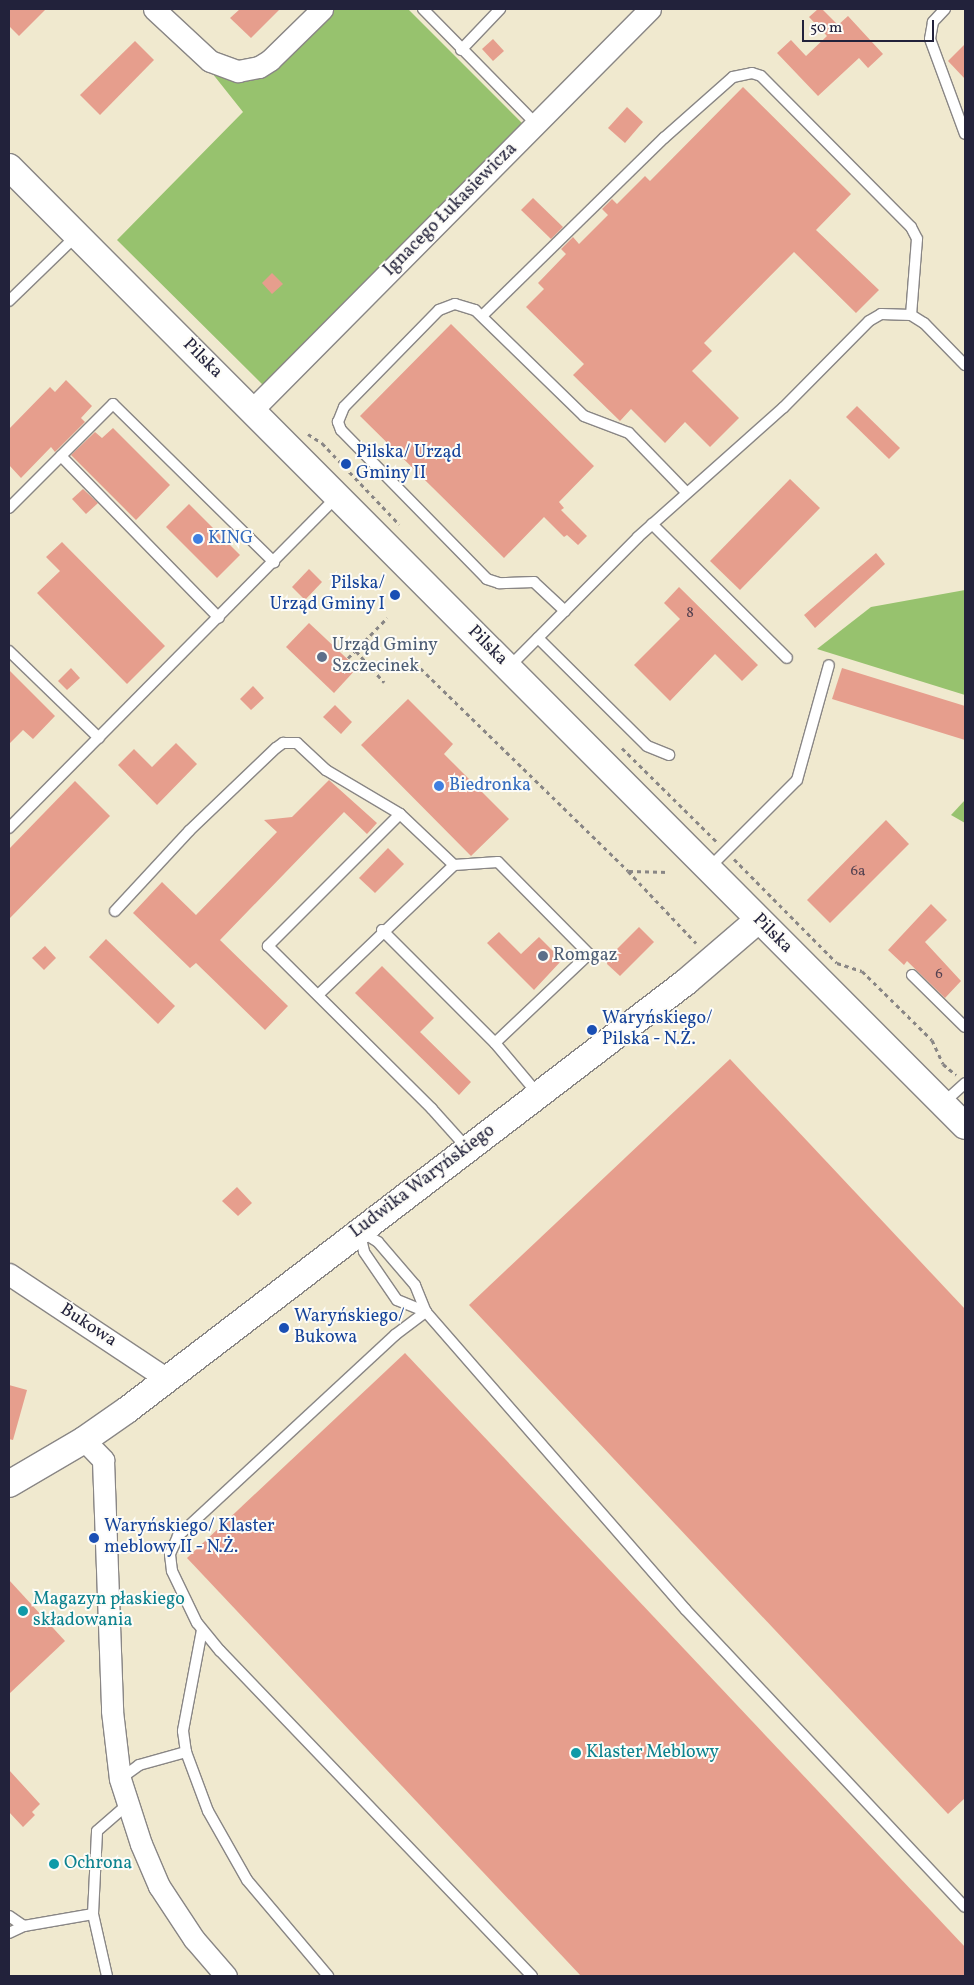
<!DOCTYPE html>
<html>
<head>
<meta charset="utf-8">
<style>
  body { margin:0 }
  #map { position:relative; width:974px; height:1985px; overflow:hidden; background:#f0e9cf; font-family:Vollkorn,serif }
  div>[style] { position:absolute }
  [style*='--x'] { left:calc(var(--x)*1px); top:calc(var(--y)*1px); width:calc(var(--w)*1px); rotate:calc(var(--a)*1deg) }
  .green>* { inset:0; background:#97c26e }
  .building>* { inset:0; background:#e69e8d }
  .path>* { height:3px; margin-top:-1.5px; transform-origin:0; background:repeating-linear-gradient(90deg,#898685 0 4px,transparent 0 8px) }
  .roads { filter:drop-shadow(1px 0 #898685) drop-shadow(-1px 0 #898685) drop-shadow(0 1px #898685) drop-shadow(0 -1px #898685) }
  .service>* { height:10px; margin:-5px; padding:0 5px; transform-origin:5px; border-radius:5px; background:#fff }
  .minor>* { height:21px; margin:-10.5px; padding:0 10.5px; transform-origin:10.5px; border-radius:10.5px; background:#fff }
  .tertiary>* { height:26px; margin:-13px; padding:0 13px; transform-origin:13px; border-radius:13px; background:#fff }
  .dots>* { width:14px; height:14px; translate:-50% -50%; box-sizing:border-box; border:2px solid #fdfcf7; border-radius:50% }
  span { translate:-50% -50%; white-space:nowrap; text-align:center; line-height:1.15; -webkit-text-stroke:4px #fdfcf7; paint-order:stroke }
  .number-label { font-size:15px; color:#534150 }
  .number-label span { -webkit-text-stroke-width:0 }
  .street-label { font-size:18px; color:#22223b }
  .transit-label { font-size:18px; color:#164399 }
  .left { translate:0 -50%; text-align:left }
  .right { translate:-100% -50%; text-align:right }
  .shop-label { font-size:18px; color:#366cbe }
  .service-label { font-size:18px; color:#4e5e75 }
  .culture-label { font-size:18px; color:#0d838f }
  .frame { position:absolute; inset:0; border:10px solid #22223b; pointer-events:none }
  .scale { position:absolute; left:802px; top:20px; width:132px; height:22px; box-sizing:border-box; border:2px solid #22223b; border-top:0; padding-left:6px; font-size:15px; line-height:18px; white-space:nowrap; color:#22223b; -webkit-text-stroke:4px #fdfcf7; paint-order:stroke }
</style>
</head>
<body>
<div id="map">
  <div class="green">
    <i style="clip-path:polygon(335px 9px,408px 9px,523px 124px,264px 386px,117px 240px,243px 112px,212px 73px,238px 81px,263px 75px,287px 58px)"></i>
    <i style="clip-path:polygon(965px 590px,965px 695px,817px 649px,871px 607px)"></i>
    <i style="clip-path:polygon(965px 800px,965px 823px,951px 815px)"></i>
  </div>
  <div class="building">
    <i style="clip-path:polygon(9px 9px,46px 9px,19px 36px,9px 26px)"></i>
    <i style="clip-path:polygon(240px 9px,280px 9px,251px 38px,230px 18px)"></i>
    <i style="clip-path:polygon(818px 9px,822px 9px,838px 25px,848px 16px,883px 54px,868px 68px,859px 58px,818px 96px,777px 53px,791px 40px,806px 56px,827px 36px,809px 17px)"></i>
    <i style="clip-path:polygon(493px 39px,504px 51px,493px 61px,482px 49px)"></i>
    <i style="clip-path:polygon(135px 41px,154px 60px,100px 115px,80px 95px)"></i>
    <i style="clip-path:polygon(965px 44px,965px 79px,948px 61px)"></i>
    <i style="clip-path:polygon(743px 87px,851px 194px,816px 230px,879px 290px,856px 313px,794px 252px,704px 343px,712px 351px,692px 371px,739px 418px,710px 447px,685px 422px,665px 443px,631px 409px,620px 421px,573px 375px,584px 364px,526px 307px,544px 289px,538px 283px,566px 254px,561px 249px,573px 237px,579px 244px,608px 215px,602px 209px,612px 199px,617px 204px,645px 176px,650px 181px)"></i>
    <i style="clip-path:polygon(627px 107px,643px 122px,625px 143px,608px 128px)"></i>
    <i style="clip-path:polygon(533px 198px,563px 227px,551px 239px,521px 210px)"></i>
    <i style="clip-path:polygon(272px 273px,283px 284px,272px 294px,262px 283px)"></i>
    <i style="clip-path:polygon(451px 324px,594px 466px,559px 502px,564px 508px,561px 510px,587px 536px,578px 545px,567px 535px,564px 537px,544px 517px,504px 558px,360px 416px)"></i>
    <i style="clip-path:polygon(66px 380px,92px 406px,81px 418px,85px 422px,55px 452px,51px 447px,21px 478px,9px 465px,9px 429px,50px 387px,55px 392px)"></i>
    <i style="clip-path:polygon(857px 406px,900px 448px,889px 459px,846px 417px)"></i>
    <i style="clip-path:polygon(113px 428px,170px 485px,136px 520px,71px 455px,95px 432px,102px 438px)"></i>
    <i style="clip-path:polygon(790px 479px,820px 508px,740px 590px,710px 561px)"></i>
    <i style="clip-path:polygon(83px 489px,98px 503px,86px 514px,72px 499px)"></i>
    <i style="clip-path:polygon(189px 504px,240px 555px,217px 578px,166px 527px)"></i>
    <i style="clip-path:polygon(62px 542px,165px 646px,127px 684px,37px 593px,60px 571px,46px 557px)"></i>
    <i style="clip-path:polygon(876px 553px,885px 564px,815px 628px,804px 615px)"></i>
    <i style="clip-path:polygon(309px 569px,322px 582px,305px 600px,292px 587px)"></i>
    <i style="clip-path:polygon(679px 587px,758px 665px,742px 681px,715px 654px,670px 701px,634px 665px,680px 619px,664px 603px)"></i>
    <i style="clip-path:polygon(309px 623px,357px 668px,334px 693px,286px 647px)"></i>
    <i style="clip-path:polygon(71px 668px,80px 678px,67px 690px,58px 681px)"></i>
    <i style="clip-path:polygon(842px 668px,965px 706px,965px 740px,832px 699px)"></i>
    <i style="clip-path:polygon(9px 670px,55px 716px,33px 739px,23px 730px,9px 744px)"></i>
    <i style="clip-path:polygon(253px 686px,264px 698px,251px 710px,240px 699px)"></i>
    <i style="clip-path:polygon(408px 699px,453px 744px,444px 754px,509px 819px,471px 856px,361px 745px)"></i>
    <i style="clip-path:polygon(335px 705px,352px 722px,341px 734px,323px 717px)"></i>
    <i style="clip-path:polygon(176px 743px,197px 764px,157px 805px,118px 765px,134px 749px,152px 767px)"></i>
    <i style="clip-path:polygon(329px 780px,377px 823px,367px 834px,344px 812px,220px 940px,288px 1006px,265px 1030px,196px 963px,190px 968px,133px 913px,162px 882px,196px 915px,277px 832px,264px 820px,292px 817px)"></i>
    <i style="clip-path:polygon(75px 781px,110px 816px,9px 919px,9px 849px)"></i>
    <i style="clip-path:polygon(886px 820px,909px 844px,830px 923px,807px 900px)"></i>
    <i style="clip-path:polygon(388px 848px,404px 864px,375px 893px,359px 878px)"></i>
    <i style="clip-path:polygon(931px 904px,947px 920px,925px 942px,961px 981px,945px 998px,907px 961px,904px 965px,888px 950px)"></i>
    <i style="clip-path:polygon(639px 927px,654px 942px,620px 976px,607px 964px,608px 958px)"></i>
    <i style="clip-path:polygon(499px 932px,521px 954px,539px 937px,562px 960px,534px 990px,487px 943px)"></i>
    <i style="clip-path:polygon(106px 939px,175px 1006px,158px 1024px,89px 957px)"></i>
    <i style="clip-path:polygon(45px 946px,56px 958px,44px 970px,32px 958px)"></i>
    <i style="clip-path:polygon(382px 966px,434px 1018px,420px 1032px,471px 1082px,459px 1095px,355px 993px)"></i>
    <i style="clip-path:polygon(730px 1059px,965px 1309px,965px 1798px,948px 1814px,469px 1305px)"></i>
    <i style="clip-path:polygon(237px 1187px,252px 1203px,238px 1216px,222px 1201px)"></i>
    <i style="clip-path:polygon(405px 1353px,965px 1947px,965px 1976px,581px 1976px,187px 1558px)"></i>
    <i style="clip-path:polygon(9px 1385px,27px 1390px,13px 1440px,9px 1439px)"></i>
    <i style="clip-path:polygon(9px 1580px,65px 1641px,9px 1694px)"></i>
    <i style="clip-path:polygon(9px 1770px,40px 1804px,32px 1812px,35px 1815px,23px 1827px,9px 1812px)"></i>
  </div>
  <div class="path">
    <i style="--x:308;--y:434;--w:17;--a:33"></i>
    <i style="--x:322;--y:443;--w:112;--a:46.5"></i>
    <i style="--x:356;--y:651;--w:42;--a:47.9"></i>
    <i style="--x:409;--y:657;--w:306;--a:44.3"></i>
    <i style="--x:628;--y:871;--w:99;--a:46.6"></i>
    <i style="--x:348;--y:658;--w:56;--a:-45.7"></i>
    <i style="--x:622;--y:748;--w:134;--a:44.7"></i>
    <i style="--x:734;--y:859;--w:146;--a:45.3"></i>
    <i style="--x:837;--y:963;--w:26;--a:18"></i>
    <i style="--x:862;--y:971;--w:98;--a:44.6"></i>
    <i style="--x:932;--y:1040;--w:26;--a:65"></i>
    <i style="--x:943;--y:1064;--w:17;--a:40"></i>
    <i style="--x:629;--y:871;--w:40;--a:1.4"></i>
  </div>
  <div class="roads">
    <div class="service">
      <i style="--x:423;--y:9;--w:161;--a:45.5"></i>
      <i style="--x:945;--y:9;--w:18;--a:133"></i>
      <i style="--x:933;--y:22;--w:17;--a:100"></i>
      <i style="--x:930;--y:39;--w:101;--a:69.8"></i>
      <i style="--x:461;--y:50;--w:57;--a:-46.4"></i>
      <i style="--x:9;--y:301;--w:95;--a:-44.1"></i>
      <i style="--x:482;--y:316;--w:255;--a:-44.4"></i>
      <i style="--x:664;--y:138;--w:92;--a:-41.5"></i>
      <i style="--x:733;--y:77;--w:19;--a:-12"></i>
      <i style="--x:752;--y:73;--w:9;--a:18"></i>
      <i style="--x:761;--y:76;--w:213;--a:45.2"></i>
      <i style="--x:911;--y:227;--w:13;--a:63"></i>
      <i style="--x:917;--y:239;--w:76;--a:94.5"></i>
      <i style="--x:61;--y:456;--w:226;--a:45.7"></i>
      <i style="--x:9;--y:508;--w:147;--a:-45"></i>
      <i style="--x:113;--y:404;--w:226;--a:44.5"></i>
      <i style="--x:652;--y:524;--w:190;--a:44.8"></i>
      <i style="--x:565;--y:611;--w:42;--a:-136.9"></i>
      <i style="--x:534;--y:582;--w:35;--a:178"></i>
      <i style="--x:499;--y:583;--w:13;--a:-162"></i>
      <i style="--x:487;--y:579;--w:209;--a:-134.4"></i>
      <i style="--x:341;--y:430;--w:9;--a:-111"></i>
      <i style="--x:338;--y:422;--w:16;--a:-68"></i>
      <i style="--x:344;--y:407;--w:136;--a:-45.6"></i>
      <i style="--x:439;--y:310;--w:17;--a:-21"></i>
      <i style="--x:455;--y:304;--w:21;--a:17"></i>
      <i style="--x:475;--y:310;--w:152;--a:44.2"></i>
      <i style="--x:584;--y:416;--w:48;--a:20.7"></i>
      <i style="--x:629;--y:433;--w:83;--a:46"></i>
      <i style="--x:538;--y:638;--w:153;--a:44.7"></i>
      <i style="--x:647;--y:746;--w:24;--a:22"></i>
      <i style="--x:9;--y:651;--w:125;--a:44"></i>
      <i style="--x:509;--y:667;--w:183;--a:-45.2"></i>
      <i style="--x:638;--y:537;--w:194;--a:-41.7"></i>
      <i style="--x:783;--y:408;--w:122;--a:-45.3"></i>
      <i style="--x:869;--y:321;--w:14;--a:-30"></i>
      <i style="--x:881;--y:314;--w:30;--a:2"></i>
      <i style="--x:911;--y:315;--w:15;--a:32"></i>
      <i style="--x:924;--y:323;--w:59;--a:45.7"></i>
      <i style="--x:400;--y:814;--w:187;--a:135"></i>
      <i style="--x:268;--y:946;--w:231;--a:44.8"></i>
      <i style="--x:432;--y:1109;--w:52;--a:48.1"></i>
      <i style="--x:9;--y:828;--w:466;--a:-45.3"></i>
      <i style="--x:709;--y:868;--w:124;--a:-45"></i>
      <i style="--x:797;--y:780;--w:119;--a:-74.5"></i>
      <i style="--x:115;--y:911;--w:109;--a:-47.2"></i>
      <i style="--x:189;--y:831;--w:120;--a:-43.7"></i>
      <i style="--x:276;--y:748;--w:9;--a:-36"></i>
      <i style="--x:283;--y:743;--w:14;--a:0"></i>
      <i style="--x:297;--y:743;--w:40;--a:43"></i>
      <i style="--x:326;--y:770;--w:86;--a:30.7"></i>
      <i style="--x:400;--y:814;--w:74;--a:43.4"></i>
      <i style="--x:454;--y:865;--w:44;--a:-3.9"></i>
      <i style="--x:498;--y:862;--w:129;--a:45.3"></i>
      <i style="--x:589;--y:954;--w:129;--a:136.6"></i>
      <i style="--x:382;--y:930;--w:160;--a:45"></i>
      <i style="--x:495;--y:1043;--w:67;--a:49.9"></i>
      <i style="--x:912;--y:975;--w:74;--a:44.5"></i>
      <i style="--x:318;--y:995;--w:188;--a:-43.7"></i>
      <i style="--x:942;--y:1104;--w:31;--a:-42"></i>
      <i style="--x:362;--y:1232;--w:19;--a:32"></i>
      <i style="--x:378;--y:1242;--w:57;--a:49.3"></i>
      <i style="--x:415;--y:1285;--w:29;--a:68"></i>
      <i style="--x:360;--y:1234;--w:18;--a:77"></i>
      <i style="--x:364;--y:1252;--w:58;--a:55.5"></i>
      <i style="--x:397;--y:1300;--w:31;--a:22"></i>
      <i style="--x:202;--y:1630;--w:103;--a:100.7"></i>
      <i style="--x:183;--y:1731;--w:21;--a:82"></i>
      <i style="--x:186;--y:1752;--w:63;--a:69.6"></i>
      <i style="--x:208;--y:1811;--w:79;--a:60.5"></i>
      <i style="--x:247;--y:1880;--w:126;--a:49.8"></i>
      <i style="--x:120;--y:1779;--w:24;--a:-36"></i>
      <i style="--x:139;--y:1765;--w:49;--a:-15.5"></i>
      <i style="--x:93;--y:1914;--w:64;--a:77.3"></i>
      <i style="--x:9;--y:1916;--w:18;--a:34"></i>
      <i style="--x:24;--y:1926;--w:70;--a:-9.9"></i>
      <i style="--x:93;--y:1914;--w:83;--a:-87.2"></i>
      <i style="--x:97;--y:1831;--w:40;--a:-41"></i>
      <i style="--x:9;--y:1933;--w:17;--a:-25"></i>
      <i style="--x:532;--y:1976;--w:451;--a:-133.8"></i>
      <i style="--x:220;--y:1651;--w:36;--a:-129"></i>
      <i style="--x:197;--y:1623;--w:58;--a:-115.7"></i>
      <i style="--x:172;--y:1571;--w:17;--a:-97"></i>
      <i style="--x:170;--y:1554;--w:20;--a:-66"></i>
      <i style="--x:178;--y:1536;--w:296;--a:-42.8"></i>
      <i style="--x:395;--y:1335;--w:39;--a:-37"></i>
      <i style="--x:426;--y:1312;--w:395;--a:48.9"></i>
      <i style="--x:686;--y:1610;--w:407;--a:46.8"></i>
    </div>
    <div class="minor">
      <i style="--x:154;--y:9;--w:76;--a:42.9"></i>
      <i style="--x:210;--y:61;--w:30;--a:20"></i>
      <i style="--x:238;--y:71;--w:21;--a:-11"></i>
      <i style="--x:259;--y:67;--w:13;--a:-32"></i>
      <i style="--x:270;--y:60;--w:73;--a:-44.4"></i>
      <i style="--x:252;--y:410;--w:565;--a:-45.22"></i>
      <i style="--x:9;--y:1274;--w:190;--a:33.6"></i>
      <i style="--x:84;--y:1440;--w:28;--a:46"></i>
      <i style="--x:103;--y:1460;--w:251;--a:87.9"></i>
      <i style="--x:112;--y:1711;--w:68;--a:83.3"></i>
      <i style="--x:120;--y:1779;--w:68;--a:72.1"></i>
      <i style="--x:141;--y:1844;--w:46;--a:66.8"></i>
      <i style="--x:159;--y:1886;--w:64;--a:56.6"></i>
      <i style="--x:194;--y:1939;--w:49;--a:49.1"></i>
    </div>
    <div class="tertiary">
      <i style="--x:9;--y:167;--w:1354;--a:45.09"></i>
      <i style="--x:9;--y:1484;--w:87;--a:-30.4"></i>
      <i style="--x:84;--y:1440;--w:52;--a:-34.9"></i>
      <i style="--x:127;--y:1410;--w:704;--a:-37.44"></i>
      <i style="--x:686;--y:982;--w:95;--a:-40.7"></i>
    </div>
  </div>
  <div class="dots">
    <i style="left:346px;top:464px;background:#1a4fb4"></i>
    <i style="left:198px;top:539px;background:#3f7fe0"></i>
    <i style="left:395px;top:595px;background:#1a4fb4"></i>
    <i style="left:322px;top:657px;background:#5c6f8a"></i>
    <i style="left:439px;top:786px;background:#3f7fe0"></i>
    <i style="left:543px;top:956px;background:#5c6f8a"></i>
    <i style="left:592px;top:1030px;background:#1a4fb4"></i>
    <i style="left:284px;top:1328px;background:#1a4fb4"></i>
    <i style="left:94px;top:1538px;background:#1a4fb4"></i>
    <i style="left:23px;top:1611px;background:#0f9aa8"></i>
    <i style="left:576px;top:1753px;background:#0f9aa8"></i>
    <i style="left:54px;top:1864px;background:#0f9aa8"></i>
  </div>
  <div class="number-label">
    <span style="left:690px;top:614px">8</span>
    <span style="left:858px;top:872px">6a</span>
    <span style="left:939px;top:975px">6</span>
  </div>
  <div class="street-label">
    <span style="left:451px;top:210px;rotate:-45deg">Ignacego Łukasiewicza</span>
    <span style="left:202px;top:359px;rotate:45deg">Pilska</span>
    <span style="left:487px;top:646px;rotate:45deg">Pilska</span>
    <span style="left:772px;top:934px;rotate:45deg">Pilska</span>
    <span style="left:423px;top:1182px;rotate:-37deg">Ludwika Waryńskiego</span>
    <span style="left:88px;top:1326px;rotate:33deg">Bukowa</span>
  </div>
  <div class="transit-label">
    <span class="left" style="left:356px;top:464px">Pilska/ Urząd<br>Gminy II</span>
    <span class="right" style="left:385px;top:595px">Pilska/<br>Urząd Gminy I</span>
    <span class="left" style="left:602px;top:1030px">Waryńskiego/<br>Pilska - N.Ż.</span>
    <span class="left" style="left:294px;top:1328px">Waryńskiego/<br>Bukowa</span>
    <span class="left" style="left:104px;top:1538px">Waryńskiego/ Klaster<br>meblowy II - N.Ż.</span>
  </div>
  <div class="shop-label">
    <span class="left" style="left:208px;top:539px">KING</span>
    <span class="left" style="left:449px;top:786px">Biedronka</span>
  </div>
  <div class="service-label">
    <span class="left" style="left:332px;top:657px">Urząd Gminy<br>Szczecinek</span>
    <span class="left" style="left:553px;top:956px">Romgaz</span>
  </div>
  <div class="culture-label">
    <span class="left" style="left:33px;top:1611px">Magazyn płaskiego<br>składowania</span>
    <span class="left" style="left:586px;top:1753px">Klaster Meblowy</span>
    <span class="left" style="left:64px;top:1864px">Ochrona</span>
  </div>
  <div class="frame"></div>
  <div class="scale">50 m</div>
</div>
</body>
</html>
